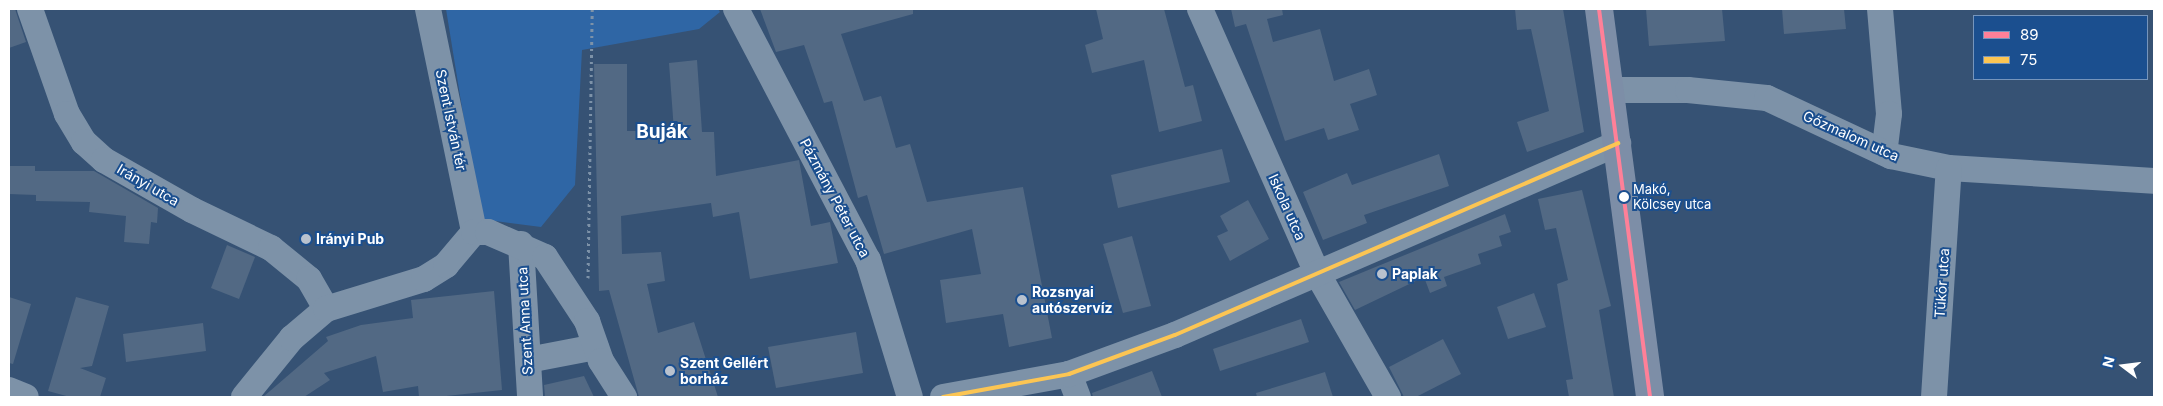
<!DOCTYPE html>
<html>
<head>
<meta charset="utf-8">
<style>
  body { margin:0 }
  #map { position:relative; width:2163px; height:406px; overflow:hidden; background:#365274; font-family:Inter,sans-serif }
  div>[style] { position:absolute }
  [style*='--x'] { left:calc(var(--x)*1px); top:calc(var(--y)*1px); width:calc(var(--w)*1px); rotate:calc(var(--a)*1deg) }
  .green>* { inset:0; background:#2f66a5 }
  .building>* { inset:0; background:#526984 }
  .path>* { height:3px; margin-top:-1.5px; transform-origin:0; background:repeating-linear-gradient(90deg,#7d92a8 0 2.5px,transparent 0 6.5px) }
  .minor>* { height:26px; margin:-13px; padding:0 13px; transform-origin:13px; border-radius:13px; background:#7d92a8 }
  .primary>* { height:28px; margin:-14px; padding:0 14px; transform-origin:14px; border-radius:14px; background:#7d8ea7 }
  .bus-1>* { height:4px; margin:-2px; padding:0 2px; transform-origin:2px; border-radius:2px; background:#ff8098 }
  .bus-2>* { height:4px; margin:-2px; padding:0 2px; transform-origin:2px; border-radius:2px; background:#fcc553 }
  .dots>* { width:14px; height:14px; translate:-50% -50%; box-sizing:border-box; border:2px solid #1b4f8f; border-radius:50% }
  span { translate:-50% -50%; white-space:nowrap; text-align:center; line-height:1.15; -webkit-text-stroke:4px #1b4f8f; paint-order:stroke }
  .bus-label { font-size:13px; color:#fff }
  .left { translate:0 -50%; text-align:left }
  .street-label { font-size:14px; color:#fff }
  .poi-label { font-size:14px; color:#fff; font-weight:700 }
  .district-label { font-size:19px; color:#fff; font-weight:700 }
  .frame { position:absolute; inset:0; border:10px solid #fff; pointer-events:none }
  .legend { position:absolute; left:1973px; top:15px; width:175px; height:65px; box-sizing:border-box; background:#1b4f8f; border:1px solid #7695bc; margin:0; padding:6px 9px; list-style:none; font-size:15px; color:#fff }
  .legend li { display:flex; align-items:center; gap:10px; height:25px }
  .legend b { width:25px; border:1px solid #7695bc }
  .north { position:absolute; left:2098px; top:341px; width:50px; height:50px; -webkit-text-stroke:4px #1b4f8f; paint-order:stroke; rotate:285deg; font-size:14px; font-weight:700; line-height:20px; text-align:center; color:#fff }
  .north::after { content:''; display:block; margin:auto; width:18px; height:22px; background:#fff; clip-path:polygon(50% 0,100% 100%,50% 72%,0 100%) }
</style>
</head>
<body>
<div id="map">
  <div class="green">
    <i style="clip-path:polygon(446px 9px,718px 9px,720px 12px,699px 29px,582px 50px,575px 185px,541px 227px,480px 219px)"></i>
  </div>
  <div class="building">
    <i style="clip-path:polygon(9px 9px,15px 9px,26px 42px,9px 48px)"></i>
    <i style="clip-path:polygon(760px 9px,913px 9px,913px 14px,841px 34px,864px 101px,881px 96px,896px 148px,910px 144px,927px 202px,1023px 187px,1052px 338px,1009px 347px,1003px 314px,946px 323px,940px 280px,981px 274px,972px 229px,884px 254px,867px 195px,858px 198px,832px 101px,824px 103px,804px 45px,776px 52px)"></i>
    <i style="clip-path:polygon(1096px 9px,1164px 9px,1185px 87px,1193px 85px,1202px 121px,1159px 132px,1144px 60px,1092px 73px,1085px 45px,1103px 39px)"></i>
    <i style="clip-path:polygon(1231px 9px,1282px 9px,1283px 15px,1267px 19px,1273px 42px,1320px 29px,1334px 81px,1369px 69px,1377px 95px,1350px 104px,1359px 130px,1328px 140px,1324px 128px,1285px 141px,1246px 24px,1235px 27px)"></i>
    <i style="clip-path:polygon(1515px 9px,1563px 9px,1584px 132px,1527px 152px,1517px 122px,1549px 111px,1531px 29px,1517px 30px)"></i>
    <i style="clip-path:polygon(1646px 9px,1722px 9px,1725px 41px,1649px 46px)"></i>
    <i style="clip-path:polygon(1782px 9px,1844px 9px,1846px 29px,1784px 34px)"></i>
    <i style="clip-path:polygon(697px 60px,702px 132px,714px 132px,716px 176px,799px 160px,811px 226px,830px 222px,838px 263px,750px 279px,739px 212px,713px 217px,711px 203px,621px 216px,622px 254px,661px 252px,665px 281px,647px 284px,658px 333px,694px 322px,718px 397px,639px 397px,609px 290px,599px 291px,594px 64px,627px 64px,627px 131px,674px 131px,669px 63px)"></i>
    <i style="clip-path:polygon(1222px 149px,1230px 182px,1118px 208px,1111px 175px)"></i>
    <i style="clip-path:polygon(1439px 154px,1449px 186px,1364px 215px,1367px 223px,1323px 240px,1303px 192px,1347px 173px,1352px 185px)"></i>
    <i style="clip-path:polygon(9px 166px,35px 166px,35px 171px,94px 171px,158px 208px,157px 223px,151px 222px,149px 244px,124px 242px,126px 216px,89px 212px,90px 202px,36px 201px,36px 195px,9px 194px)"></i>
    <i style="clip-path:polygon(1582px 190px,1611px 306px,1599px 310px,1614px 397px,1569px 397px,1566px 380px,1573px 379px,1557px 284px,1568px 280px,1556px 228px,1545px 230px,1538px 199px)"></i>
    <i style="clip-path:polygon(1248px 200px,1269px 239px,1230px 261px,1217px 236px,1228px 231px,1220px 216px)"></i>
    <i style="clip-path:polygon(1505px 214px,1511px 232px,1499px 236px,1502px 246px,1478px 254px,1481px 264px,1444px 277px,1447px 286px,1430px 293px,1424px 277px,1355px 310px,1339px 282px)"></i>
    <i style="clip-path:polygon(1132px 236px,1151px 306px,1123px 313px,1103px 244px)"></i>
    <i style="clip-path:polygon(227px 245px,255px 257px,239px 299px,211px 288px)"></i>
    <i style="clip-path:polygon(494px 291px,502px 390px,437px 397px,419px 397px,418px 386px,383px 392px,376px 356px,324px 373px,330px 380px,304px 397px,263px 397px,328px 341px,326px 337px,361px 325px,413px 318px,411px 300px)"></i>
    <i style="clip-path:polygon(1534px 293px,1546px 327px,1508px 339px,1497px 307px)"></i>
    <i style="clip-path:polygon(9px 297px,31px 304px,13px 364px,9px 363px)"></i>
    <i style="clip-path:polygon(76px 297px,109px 306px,92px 366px,80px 368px,106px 378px,100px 397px,70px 397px,48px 391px)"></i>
    <i style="clip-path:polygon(1301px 319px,1309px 342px,1220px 371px,1213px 349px)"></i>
    <i style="clip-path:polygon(203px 323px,206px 351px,126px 362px,123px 334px)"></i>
    <i style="clip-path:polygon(856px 332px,863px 373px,776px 388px,768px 347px)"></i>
    <i style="clip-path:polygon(1443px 339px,1461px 374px,1416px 397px,1404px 397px,1389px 367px)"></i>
    <i style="clip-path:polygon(1152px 371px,1162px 397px,1093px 397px,1092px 393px)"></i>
    <i style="clip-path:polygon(1325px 372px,1333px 397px,1257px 397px,1256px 393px)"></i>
    <i style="clip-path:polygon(584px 376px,594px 397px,545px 397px,544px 385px)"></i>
  </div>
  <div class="path">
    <i style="--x:588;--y:278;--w:269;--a:-89.1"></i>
  </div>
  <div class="minor">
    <i style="--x:30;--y:9;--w:111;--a:70.6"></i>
    <i style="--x:67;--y:114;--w:33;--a:59"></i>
    <i style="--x:84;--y:142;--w:27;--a:42"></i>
    <i style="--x:104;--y:160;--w:101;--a:29.6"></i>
    <i style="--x:192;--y:210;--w:88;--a:25.7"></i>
    <i style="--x:271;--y:248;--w:49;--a:39.2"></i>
    <i style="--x:309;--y:279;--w:34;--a:60"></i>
    <i style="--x:428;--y:9;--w:228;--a:78.3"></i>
    <i style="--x:736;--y:9;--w:284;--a:62.3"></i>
    <i style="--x:868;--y:260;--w:143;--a:73"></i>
    <i style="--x:1200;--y:9;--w:289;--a:66.1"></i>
    <i style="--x:1317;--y:273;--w:143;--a:60.2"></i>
    <i style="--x:1880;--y:9;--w:105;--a:85.1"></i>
    <i style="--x:1889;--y:114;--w:39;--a:97"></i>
    <i style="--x:1610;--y:90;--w:78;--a:0"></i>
    <i style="--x:1688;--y:90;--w:79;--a:5.8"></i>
    <i style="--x:1767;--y:98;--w:137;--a:25.1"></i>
    <i style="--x:1891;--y:156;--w:59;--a:11.7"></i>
    <i style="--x:1949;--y:168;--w:205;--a:3.6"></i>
    <i style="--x:521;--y:244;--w:153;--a:86.6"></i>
    <i style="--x:528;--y:360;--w:69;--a:-10.8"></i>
    <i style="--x:1069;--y:374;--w:25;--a:69"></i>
    <i style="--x:9;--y:390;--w:18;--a:22"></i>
    <i style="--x:244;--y:397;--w:76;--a:-50.9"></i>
    <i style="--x:292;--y:338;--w:45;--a:-40.5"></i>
    <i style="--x:326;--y:309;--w:102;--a:-17"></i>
    <i style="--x:424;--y:279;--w:26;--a:-32"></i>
    <i style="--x:446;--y:265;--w:43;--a:-49.7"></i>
    <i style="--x:474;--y:232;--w:14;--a:0"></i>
    <i style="--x:488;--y:232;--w:62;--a:23.7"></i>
    <i style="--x:545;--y:257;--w:77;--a:56.7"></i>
    <i style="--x:587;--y:321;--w:42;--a:70.7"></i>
    <i style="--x:601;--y:361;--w:43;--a:57.4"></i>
    <i style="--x:943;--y:397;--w:128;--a:-10.3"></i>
    <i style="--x:1069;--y:374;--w:113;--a:-20.2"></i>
    <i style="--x:1175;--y:335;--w:483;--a:-23.4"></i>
    <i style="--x:1934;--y:397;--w:229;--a:-86.3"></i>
  </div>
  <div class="primary">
    <i style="--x:1599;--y:9;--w:391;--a:82.5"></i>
  </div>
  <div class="bus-1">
    <i style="--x:1599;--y:9;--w:391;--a:82.5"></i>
  </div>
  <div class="bus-2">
    <i style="--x:943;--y:397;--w:128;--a:-10.3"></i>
    <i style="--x:1069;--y:374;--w:113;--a:-20.2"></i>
    <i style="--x:1175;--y:335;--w:483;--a:-23.4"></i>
  </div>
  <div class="dots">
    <i style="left:1624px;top:197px;background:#fff"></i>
    <i style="left:306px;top:239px;background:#b9c2ce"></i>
    <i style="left:1382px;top:274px;background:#b9c2ce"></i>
    <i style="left:1022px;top:300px;background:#b9c2ce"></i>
    <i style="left:670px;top:371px;background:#b9c2ce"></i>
  </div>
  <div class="bus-label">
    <span class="left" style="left:1633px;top:197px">Makó,<br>Kölcsey utca</span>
  </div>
  <div class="street-label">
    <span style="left:451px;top:120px;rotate:78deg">Szent István tér</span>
    <span style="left:1851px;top:136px;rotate:24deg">Gőzmalom utca</span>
    <span style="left:148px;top:185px;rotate:30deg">Irányi utca</span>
    <span style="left:835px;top:198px;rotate:62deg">Pázmány Péter utca</span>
    <span style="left:1287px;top:207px;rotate:66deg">Iskola utca</span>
    <span style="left:1942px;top:283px;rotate:-86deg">Tükör utca</span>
    <span style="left:525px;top:321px;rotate:-93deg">Szent Anna utca</span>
  </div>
  <div class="poi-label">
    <span class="left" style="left:316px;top:239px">Irányi Pub</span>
    <span class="left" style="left:1392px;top:274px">Paplak</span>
    <span class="left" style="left:1032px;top:300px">Rozsnyai<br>autószervíz</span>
    <span class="left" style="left:680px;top:371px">Szent Gellért<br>borház</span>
  </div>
  <div class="district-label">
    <span style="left:662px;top:132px">Buják</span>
  </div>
  <div class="frame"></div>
  <ul class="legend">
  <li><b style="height:6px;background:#ff8098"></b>89</li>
  <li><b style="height:6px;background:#fcc553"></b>75</li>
  </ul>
  <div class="north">N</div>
</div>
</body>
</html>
